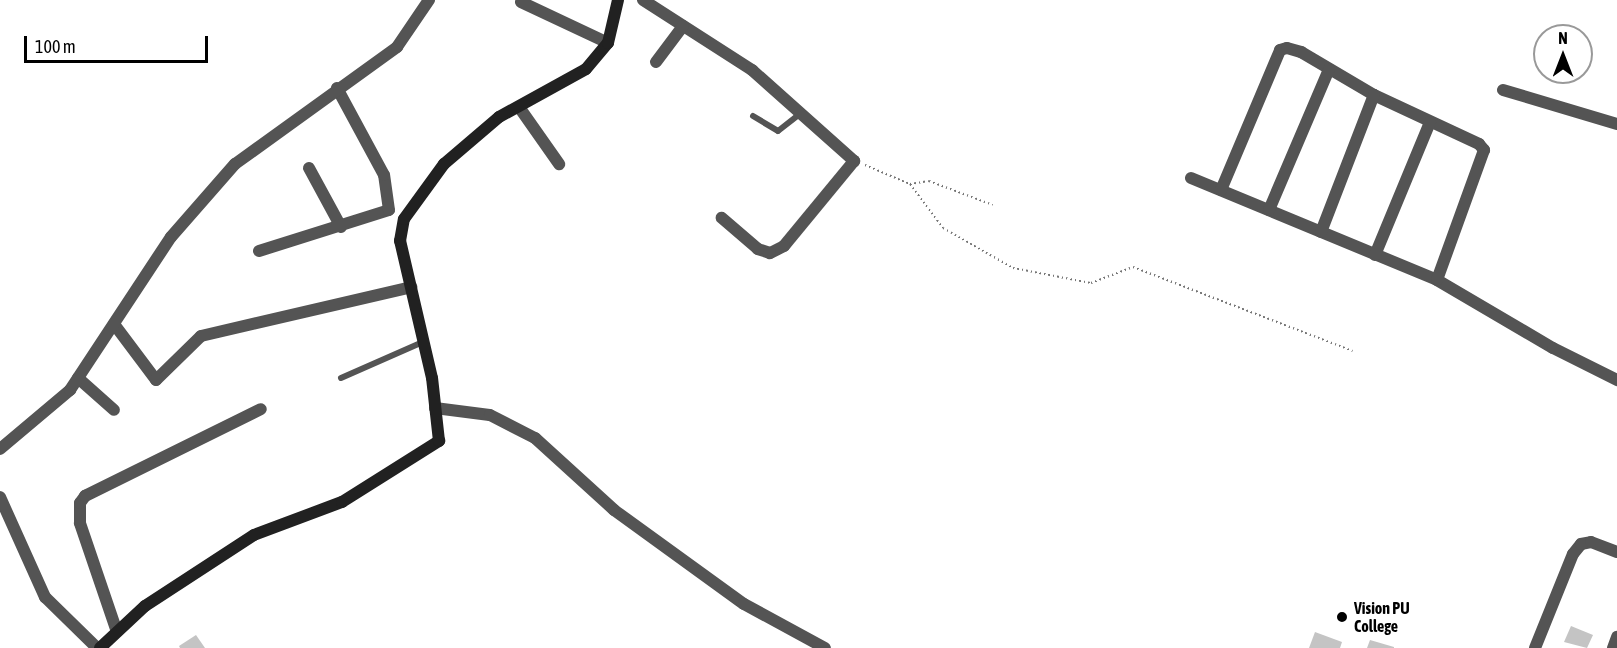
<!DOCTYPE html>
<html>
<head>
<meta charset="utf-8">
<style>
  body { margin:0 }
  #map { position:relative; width:1617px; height:648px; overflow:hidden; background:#fff; font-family:"Asap Condensed",sans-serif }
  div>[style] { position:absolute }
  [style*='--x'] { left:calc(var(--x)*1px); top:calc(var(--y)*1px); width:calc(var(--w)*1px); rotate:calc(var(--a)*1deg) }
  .building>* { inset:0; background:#c4c4c4 }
  .path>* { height:2px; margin-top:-1px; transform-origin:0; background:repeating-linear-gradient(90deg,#767676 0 1.5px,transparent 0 4.5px) }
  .lane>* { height:6px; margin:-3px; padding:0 3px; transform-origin:3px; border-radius:3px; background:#545454 }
  .street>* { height:12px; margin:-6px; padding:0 6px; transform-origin:6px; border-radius:6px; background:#545454 }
  .secondary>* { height:12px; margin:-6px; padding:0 6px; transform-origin:6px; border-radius:6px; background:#212121 }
  .dots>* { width:16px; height:16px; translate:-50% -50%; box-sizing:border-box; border:3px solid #fff; border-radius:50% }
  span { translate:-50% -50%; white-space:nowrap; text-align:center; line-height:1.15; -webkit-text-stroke:4.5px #fff; paint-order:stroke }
  .poi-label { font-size:16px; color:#000; font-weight:700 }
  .left { translate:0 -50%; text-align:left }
  .north { position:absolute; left:1533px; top:24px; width:60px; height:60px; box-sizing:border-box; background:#fff; border:2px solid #999; border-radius:50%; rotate:0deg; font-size:16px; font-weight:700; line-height:24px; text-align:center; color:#000 }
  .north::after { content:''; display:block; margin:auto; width:21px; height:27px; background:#000; clip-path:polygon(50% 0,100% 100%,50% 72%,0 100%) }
  .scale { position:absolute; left:24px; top:36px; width:184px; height:27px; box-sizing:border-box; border:3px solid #000; border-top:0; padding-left:8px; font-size:18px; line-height:21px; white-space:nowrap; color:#000; -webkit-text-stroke:4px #fff; paint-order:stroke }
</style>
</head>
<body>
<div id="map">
  <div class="building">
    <i style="clip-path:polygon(1571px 626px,1593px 635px,1587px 648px,1564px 642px)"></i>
    <i style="clip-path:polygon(1315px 632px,1342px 642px,1340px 648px,1309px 648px)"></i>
    <i style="clip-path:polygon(196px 635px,205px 648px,180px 648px,179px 646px)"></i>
    <i style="clip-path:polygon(1370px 640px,1394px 647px,1394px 648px,1367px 648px)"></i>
  </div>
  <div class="path">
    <i style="--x:865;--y:165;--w:49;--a:22.9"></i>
    <i style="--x:910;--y:184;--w:55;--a:53.1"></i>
    <i style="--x:943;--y:228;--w:81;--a:29.7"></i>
    <i style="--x:1013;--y:268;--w:79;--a:10.9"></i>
    <i style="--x:1091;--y:283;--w:45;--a:-20.9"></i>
    <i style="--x:1133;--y:267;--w:235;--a:20.9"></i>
    <i style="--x:910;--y:184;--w:19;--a:-9"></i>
    <i style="--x:929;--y:181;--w:68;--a:20.6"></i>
  </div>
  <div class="lane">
    <i style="--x:753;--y:116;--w:29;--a:31"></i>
    <i style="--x:778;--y:131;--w:29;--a:-38"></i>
    <i style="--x:341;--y:378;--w:90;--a:-23.7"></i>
  </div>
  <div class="street">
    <i style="--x:643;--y:0;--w:130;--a:32.7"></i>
    <i style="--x:752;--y:70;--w:137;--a:41.7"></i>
    <i style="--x:854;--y:161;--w:110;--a:129.5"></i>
    <i style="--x:784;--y:246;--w:16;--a:153"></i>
    <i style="--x:770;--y:253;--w:13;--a:-162"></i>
    <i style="--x:758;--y:249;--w:48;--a:-139.3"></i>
    <i style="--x:521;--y:2;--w:96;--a:25.2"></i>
    <i style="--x:656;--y:62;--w:45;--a:-53.1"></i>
    <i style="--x:1503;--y:90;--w:119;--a:16.6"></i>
    <i style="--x:519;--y:107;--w:70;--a:54.9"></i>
    <i style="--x:309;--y:168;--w:67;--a:61.5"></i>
    <i style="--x:1191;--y:178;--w:266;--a:22.5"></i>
    <i style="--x:1437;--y:280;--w:134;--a:30.4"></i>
    <i style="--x:1553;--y:348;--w:72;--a:26.6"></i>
    <i style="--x:1221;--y:190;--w:152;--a:-67.1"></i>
    <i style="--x:1280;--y:50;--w:7;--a:-16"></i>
    <i style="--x:1287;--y:48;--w:15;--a:16"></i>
    <i style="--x:1301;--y:52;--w:85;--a:30.5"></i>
    <i style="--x:1374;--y:95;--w:116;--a:25"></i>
    <i style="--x:1479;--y:144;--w:8;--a:50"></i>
    <i style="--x:1484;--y:150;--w:138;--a:109.9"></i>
    <i style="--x:1269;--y:210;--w:153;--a:-66.9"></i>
    <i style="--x:1321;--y:232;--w:147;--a:-68.9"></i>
    <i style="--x:259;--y:251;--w:136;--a:-17.5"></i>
    <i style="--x:389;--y:210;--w:35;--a:-98"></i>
    <i style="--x:384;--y:175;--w:99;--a:-118.4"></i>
    <i style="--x:1375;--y:255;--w:144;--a:-67.5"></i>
    <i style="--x:114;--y:324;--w:70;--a:53.1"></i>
    <i style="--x:156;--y:380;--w:63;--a:-44.4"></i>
    <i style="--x:201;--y:336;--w:216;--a:-13.1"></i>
    <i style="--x:78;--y:378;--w:48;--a:41.6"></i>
    <i style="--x:435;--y:408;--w:55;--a:7.3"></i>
    <i style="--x:490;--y:415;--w:51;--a:27.1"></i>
    <i style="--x:535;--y:438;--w:107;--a:42.3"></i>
    <i style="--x:614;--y:510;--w:160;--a:35.9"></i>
    <i style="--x:744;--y:604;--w:92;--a:28.5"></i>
    <i style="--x:0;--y:449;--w:92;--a:-40.1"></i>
    <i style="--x:70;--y:390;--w:183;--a:-56.6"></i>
    <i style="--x:171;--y:237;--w:97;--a:-48.8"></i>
    <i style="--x:235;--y:164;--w:200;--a:-35.8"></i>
    <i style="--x:397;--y:47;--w:57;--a:-55.8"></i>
    <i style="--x:0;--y:497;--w:110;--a:65.8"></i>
    <i style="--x:45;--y:597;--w:73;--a:44.4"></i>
    <i style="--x:116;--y:629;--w:112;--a:-108.8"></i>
    <i style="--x:80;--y:523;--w:20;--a:-90"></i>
    <i style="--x:80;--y:503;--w:9;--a:-54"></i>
    <i style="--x:85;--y:496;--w:196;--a:-26.3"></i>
    <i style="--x:1535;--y:648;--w:101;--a:-68"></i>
    <i style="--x:1573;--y:554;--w:13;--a:-51"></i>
    <i style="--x:1581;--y:544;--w:10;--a:-11"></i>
    <i style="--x:1591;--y:542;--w:28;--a:21"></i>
    <i style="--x:1613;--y:648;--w:12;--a:-70"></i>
  </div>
  <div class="secondary">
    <i style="--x:100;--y:648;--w:62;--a:-43"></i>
    <i style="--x:145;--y:606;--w:130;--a:-33.1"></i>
    <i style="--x:254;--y:535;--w:94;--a:-20.6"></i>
    <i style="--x:342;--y:502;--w:115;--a:-32.2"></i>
    <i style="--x:439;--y:441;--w:63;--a:-96.3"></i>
    <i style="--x:432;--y:378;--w:141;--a:-103.1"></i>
    <i style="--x:400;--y:241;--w:22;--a:-80"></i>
    <i style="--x:404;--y:219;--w:68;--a:-54"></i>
    <i style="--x:444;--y:164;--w:72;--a:-40.5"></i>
    <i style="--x:499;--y:117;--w:99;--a:-28.9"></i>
    <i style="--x:586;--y:69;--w:34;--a:-50"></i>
    <i style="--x:608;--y:43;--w:44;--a:-76.9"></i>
  </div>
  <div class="dots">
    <i style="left:1342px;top:617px;background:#000"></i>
  </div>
  <div class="poi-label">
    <span class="left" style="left:1354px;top:617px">Vision PU<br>College</span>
  </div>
  <div class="north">N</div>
  <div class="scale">100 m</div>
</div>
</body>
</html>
